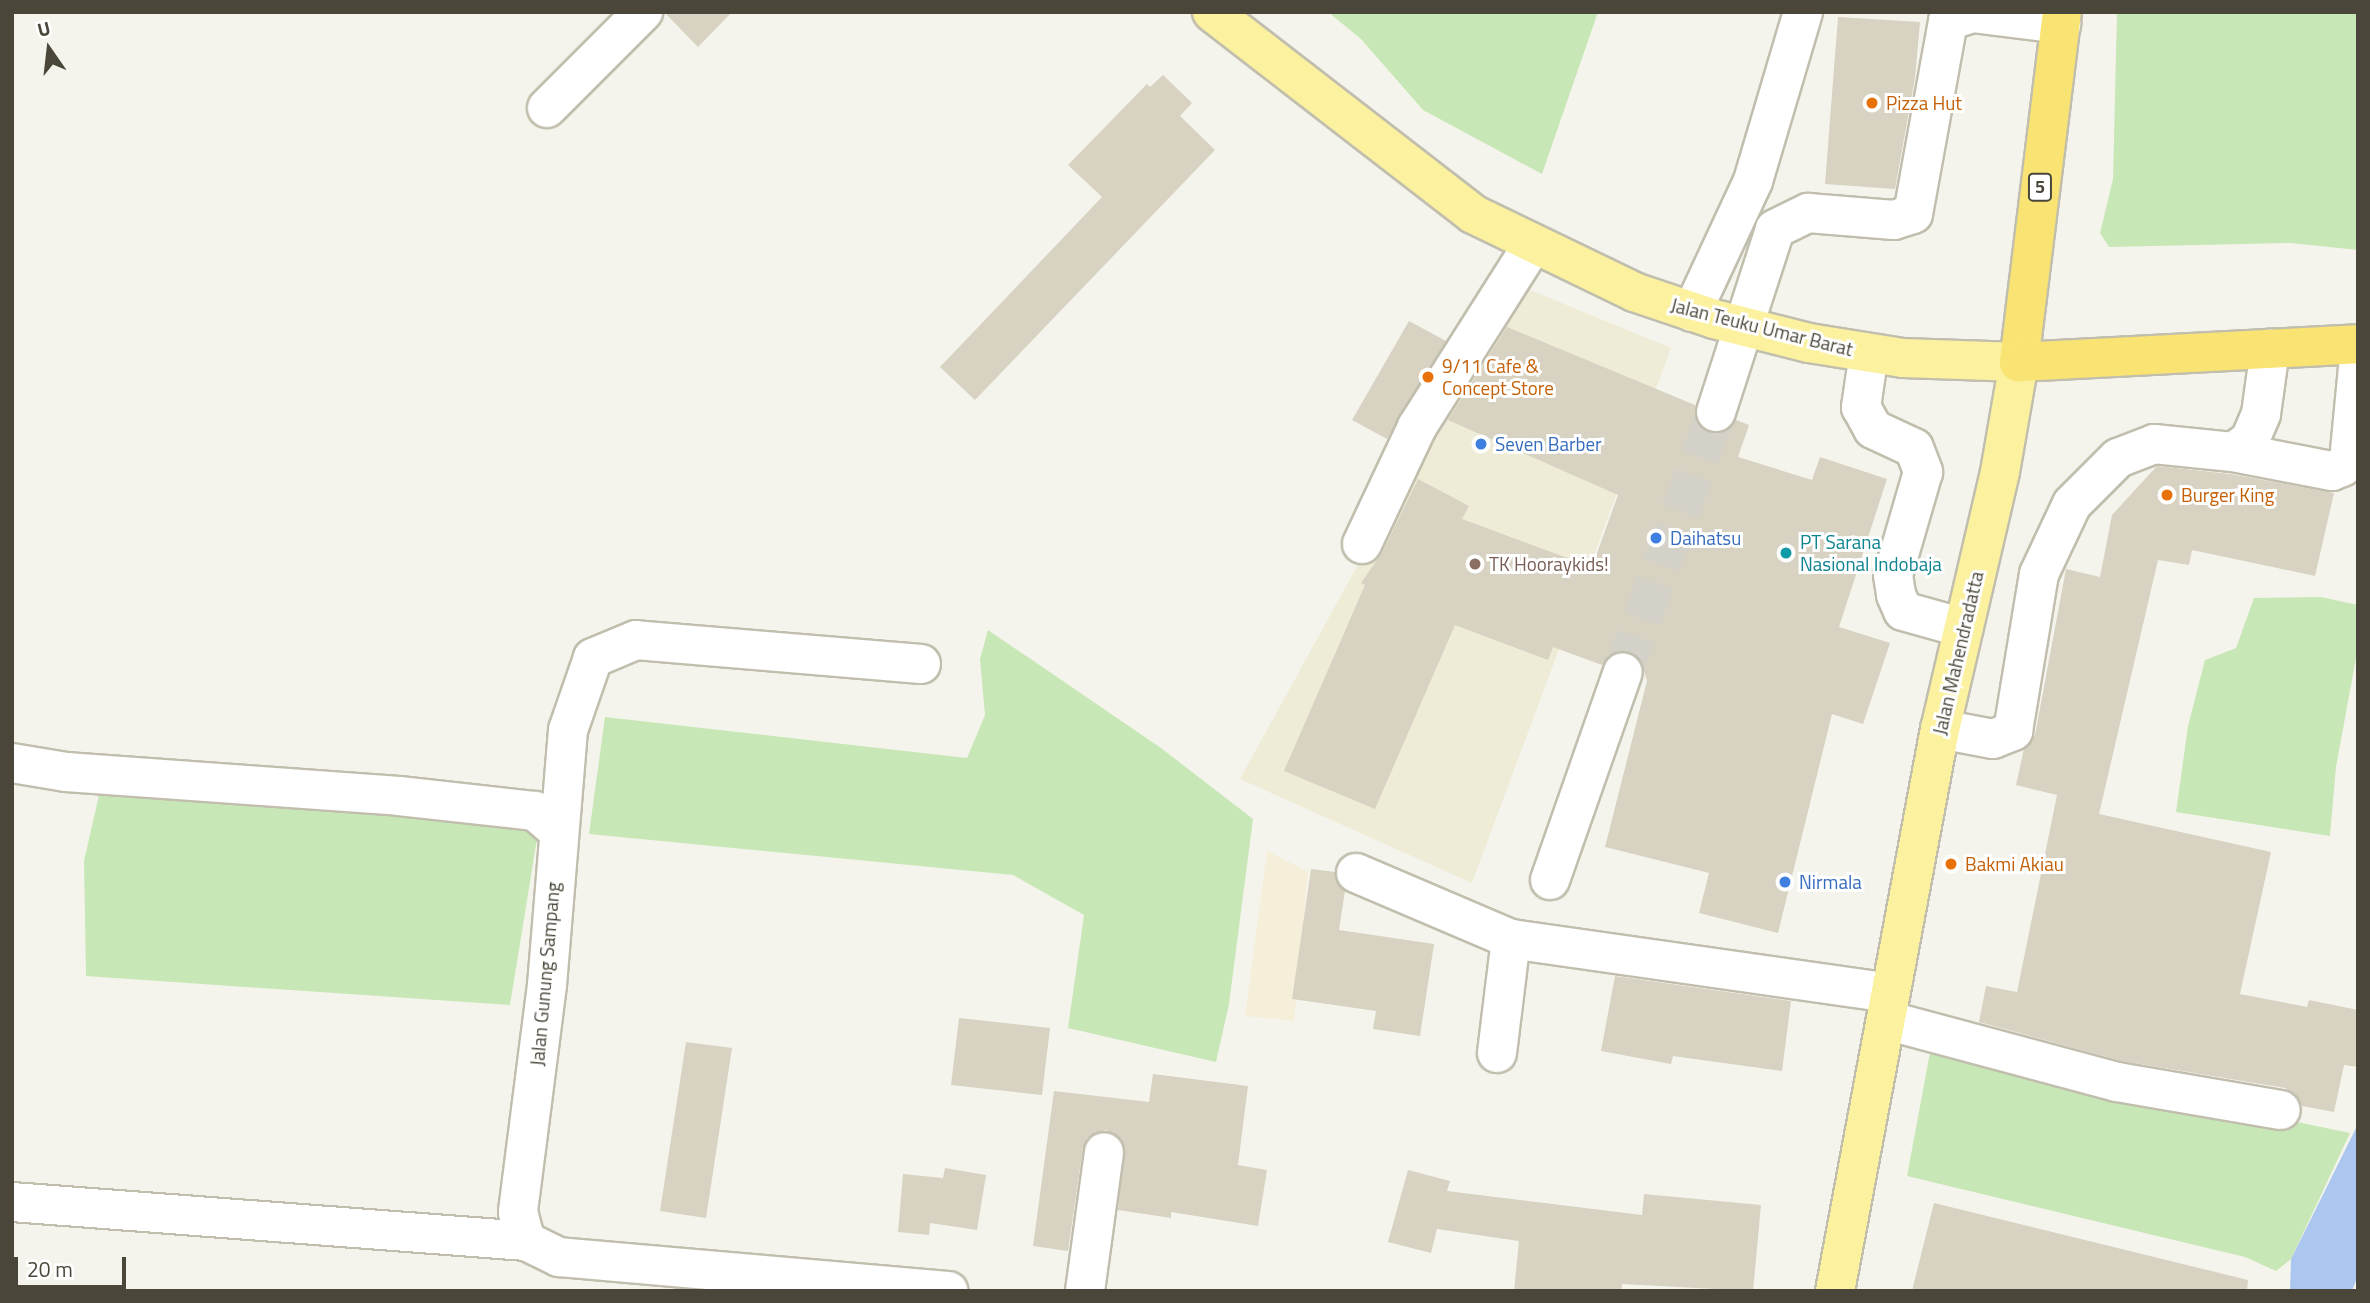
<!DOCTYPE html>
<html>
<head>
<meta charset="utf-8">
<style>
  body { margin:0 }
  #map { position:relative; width:2370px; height:1303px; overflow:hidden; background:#f5f4ec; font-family:"Titillium Web",sans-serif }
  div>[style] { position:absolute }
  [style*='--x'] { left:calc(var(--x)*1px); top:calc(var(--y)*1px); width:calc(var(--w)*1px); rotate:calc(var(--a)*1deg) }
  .commercial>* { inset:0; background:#f5eed8 }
  .education>* { inset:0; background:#eeebd6 }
  .green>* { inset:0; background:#c8e7b6 }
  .water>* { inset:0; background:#abc7ef }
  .building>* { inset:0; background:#d7d2c1 }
  .minor-tunnel>* { height:38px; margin-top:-19px; transform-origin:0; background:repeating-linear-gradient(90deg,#d3d1c8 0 38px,transparent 0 57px) }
  .roads { filter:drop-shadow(2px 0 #c1beae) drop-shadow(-2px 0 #c1beae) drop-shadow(0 2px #c1beae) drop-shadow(0 -2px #c1beae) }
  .minor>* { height:38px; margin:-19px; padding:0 19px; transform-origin:19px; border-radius:19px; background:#fff }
  .major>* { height:38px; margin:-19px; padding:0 19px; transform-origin:19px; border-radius:19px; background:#fbf19f }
  .highway>* { height:38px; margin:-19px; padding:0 19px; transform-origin:19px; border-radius:19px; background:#f9e473 }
  .dots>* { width:19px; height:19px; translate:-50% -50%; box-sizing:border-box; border:4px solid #fff; border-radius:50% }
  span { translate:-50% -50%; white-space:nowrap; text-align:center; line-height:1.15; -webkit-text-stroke:6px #fff; paint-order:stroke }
  .shield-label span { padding:2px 5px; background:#fff; border:2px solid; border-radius:5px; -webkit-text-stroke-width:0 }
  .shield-label { font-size:18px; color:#4a4639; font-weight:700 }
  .food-label { font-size:19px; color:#c56008 }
  .left { translate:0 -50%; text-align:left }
  .street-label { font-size:19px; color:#4a4639 }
  .shop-label { font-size:19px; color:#366cbe }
  .culture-label { font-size:19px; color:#0d838f }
  .education-label { font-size:19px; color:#785e54 }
  .frame { position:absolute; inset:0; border:14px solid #4a4639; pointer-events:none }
  .north { position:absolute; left:14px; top:14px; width:70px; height:70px; -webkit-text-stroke:5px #fff; paint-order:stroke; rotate:346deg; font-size:19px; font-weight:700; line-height:28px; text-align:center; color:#4a4639 }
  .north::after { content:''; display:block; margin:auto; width:24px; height:32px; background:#4a4639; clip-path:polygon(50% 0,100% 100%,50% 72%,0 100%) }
  .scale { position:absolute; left:14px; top:1257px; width:112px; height:32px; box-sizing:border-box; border:4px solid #4a4639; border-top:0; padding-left:9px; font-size:21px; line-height:24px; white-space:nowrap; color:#4a4639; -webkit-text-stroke:5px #fff; paint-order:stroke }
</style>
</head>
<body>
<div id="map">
  <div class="commercial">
    <i style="clip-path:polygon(1267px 851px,1308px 872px,1294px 1021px,1245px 1016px)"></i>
  </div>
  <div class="education">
    <i style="clip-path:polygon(1513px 283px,1671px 348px,1472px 883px,1240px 779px)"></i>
  </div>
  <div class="green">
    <i style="clip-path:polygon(1328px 12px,1598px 12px,1542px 174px,1423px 110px,1361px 39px)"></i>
    <i style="clip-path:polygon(2117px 12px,2358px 12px,2358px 250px,2291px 243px,2109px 247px,2100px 233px,2113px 179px)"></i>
    <i style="clip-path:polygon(2321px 597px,2358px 605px,2358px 647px,2336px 767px,2330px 836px,2176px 812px,2188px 726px,2205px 660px,2236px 648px,2254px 598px)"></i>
    <i style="clip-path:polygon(988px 630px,1161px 748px,1253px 819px,1229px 1004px,1216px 1062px,1068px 1028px,1084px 915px,1013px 875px,589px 834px,605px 717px,967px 758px,985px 715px,980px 659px)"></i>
    <i style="clip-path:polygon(102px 782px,527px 824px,537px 839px,510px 1005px,86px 976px,84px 861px)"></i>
    <i style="clip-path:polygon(1931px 1047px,2350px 1133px,2291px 1259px,2276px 1271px,2245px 1257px,1907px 1176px)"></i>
  </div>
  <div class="water">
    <i style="clip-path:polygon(2358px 1124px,2358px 1275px,2352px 1291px,2290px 1291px,2291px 1259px)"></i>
  </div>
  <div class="building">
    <i style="clip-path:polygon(664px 12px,732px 12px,698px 47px)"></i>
    <i style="clip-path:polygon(1838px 17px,1920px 22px,1915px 78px,1895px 189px,1825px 184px)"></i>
    <i style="clip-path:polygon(1163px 75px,1192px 103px,1180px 116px,1215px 150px,975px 400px,940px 367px,1102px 197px,1068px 165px,1147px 84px,1150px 87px)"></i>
    <i style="clip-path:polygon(1409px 321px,1446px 341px,1387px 439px,1352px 420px)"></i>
    <i style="clip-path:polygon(1507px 327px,1695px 405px,1695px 417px,1709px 433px,1721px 433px,1736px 420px,1749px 425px,1738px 457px,1812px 480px,1820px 457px,1887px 479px,1839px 627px,1890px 643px,1863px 724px,1832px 714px,1778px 933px,1699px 913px,1709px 873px,1605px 847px,1647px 681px,1640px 658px,1630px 651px,1609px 655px,1602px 665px,1553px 647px,1548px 660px,1455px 625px,1375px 809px,1284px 771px,1365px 585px,1361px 583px,1382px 553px,1418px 479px,1469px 506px,1462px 519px,1592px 567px,1618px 495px,1448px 420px)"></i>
    <i style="clip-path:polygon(2157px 466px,2230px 474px,2334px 493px,2315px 576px,2192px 550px,2189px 565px,2158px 560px,2099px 814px,2271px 852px,2240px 994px,2307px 1007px,2309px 1000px,2358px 1010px,2358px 1067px,2344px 1065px,2334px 1112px,2302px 1106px,2295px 1094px,2285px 1088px,2122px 1061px,1979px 1022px,1986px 986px,2017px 992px,2057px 795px,2016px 785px,2024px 749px,2035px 735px,2066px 569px,2100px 577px,2112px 515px)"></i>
    <i style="clip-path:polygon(1311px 869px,1335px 872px,1345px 891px,1339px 930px,1434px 944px,1420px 1036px,1373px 1029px,1376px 1011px,1292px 999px)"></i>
    <i style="clip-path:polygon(1615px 976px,1791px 1001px,1782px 1071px,1673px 1056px,1671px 1064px,1601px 1051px)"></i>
    <i style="clip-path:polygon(959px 1018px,1050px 1028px,1042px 1095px,951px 1085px)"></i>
    <i style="clip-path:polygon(686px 1042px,732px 1048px,706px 1218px,660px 1211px)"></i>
    <i style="clip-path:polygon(1153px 1074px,1248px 1086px,1238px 1165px,1267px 1170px,1258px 1226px,1171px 1212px,1171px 1218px,1118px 1210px,1124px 1144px,1106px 1130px,1087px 1138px,1083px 1148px,1068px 1251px,1033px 1246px,1054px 1091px,1149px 1102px)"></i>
    <i style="clip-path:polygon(945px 1168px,986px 1175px,977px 1230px,930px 1223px,929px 1235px,898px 1232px,903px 1174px,943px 1178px)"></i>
    <i style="clip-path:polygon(1408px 1170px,1450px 1181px,1447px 1191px,1642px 1215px,1644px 1194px,1761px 1205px,1753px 1291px,1622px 1284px,1621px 1291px,1514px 1291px,1519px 1241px,1437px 1229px,1431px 1253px,1388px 1242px)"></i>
    <i style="clip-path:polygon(1934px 1203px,2248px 1280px,2247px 1291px,1912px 1291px)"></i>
  </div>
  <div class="minor-tunnel">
    <i style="--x:1623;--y:672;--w:276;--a:-70.3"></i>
  </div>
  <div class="roads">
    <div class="minor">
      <i style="--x:547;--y:108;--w:136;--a:-45"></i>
      <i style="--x:1692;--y:312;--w:145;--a:-65"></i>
      <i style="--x:1753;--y:181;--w:176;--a:-73.5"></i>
      <i style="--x:1869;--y:353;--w:55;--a:98.4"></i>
      <i style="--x:1861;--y:407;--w:25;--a:61"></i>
      <i style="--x:1873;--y:429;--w:45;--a:24.9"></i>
      <i style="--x:1914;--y:448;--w:26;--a:69"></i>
      <i style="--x:1923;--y:472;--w:107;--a:106.2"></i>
      <i style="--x:1893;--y:575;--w:20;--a:81"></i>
      <i style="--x:1896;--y:595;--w:17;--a:66"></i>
      <i style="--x:1903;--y:611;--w:63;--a:15.6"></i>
      <i style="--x:1716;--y:412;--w:192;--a:-72.1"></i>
      <i style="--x:1775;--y:229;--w:37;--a:-26"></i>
      <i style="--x:1808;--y:213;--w:86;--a:4.7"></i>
      <i style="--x:1894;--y:220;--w:20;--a:-18"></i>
      <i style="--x:1913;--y:214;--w:196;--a:-79.7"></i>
      <i style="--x:1948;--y:21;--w:26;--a:-18"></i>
      <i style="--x:1973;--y:13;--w:89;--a:7.1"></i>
      <i style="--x:2233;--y:452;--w:101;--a:10.9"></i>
      <i style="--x:2332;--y:471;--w:11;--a:-22"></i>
      <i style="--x:2342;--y:467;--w:9;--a:-41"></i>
      <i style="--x:2349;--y:461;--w:94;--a:-84.5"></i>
      <i style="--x:1362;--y:544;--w:129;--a:-64.8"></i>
      <i style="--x:1417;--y:427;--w:214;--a:-57.6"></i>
      <i style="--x:921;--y:664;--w:286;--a:-175.2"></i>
      <i style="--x:636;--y:640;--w:47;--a:157.3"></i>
      <i style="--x:593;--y:658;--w:76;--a:109.1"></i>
      <i style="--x:568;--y:730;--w:256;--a:94.7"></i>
      <i style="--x:547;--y:985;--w:229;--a:97.3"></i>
      <i style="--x:518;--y:1212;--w:30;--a:75"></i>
      <i style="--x:526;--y:1241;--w:37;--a:26"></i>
      <i style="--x:559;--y:1257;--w:391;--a:5"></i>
      <i style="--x:1940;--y:729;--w:54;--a:10.7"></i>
      <i style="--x:1993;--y:739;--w:22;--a:-22"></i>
      <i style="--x:2013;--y:731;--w:159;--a:-80.6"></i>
      <i style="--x:2039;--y:574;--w:77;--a:-64.8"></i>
      <i style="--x:2072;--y:504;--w:65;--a:-45"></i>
      <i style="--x:2118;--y:458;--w:39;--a:-21"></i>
      <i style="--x:2154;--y:444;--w:79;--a:5.8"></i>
      <i style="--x:2233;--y:452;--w:21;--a:-35"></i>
      <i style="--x:2250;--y:440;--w:28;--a:-67"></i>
      <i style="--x:2261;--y:414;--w:66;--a:-82.1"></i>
      <i style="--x:12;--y:763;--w:55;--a:9.5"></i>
      <i style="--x:66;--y:772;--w:334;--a:4.1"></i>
      <i style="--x:399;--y:796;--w:137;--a:6.3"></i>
      <i style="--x:535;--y:811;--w:30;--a:41"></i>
      <i style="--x:1356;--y:873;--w:168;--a:23.1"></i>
      <i style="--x:1511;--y:939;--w:383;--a:8.1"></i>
      <i style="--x:1550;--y:880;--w:220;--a:-70.7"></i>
      <i style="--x:1886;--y:1020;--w:239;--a:15"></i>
      <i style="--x:2117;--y:1082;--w:166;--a:9.7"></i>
      <i style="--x:1497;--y:1053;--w:115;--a:-83"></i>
      <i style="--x:12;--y:1202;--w:515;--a:4.34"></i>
      <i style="--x:1085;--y:1291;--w:140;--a:-82.2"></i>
    </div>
    <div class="major">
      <i style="--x:1212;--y:12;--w:330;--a:37.7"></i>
      <i style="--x:1473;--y:214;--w:179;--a:25.8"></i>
      <i style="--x:1634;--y:292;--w:84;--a:18.6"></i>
      <i style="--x:1714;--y:319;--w:98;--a:14.2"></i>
      <i style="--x:1809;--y:343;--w:95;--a:9.1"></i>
      <i style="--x:1903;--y:358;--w:116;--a:2"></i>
      <i style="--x:2019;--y:362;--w:112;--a:99.8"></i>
      <i style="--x:2000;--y:472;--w:264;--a:103.1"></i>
      <i style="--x:1940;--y:729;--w:572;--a:100.58"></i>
    </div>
    <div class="highway">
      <i style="--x:2062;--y:12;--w:353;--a:97"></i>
      <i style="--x:2019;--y:362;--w:339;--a:-3"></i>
    </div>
  </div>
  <div class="dots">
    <i style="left:1872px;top:103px;background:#e8710a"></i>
    <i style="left:1428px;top:377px;background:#e8710a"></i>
    <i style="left:1481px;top:444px;background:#3f7fe0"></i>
    <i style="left:2167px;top:495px;background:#e8710a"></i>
    <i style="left:1656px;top:538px;background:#3f7fe0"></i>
    <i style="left:1786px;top:553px;background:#0f9aa8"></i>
    <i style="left:1475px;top:564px;background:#8d6e63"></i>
    <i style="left:1951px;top:864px;background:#e8710a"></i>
    <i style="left:1785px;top:882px;background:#3f7fe0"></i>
  </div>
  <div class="shield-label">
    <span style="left:2040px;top:187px">5</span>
  </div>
  <div class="food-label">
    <span class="left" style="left:1886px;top:103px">Pizza Hut</span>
    <span class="left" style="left:1442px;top:377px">9/11 Cafe &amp;<br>Concept Store</span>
    <span class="left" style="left:2181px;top:495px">Burger King</span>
    <span class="left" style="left:1965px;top:864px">Bakmi Akiau</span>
  </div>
  <div class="street-label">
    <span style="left:1762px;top:327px;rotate:14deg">Jalan Teuku Umar Barat</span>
    <span style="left:1958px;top:653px;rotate:-77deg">Jalan Mahendradatta</span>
    <span style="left:545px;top:974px;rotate:-85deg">Jalan Gunung Sampang</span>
  </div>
  <div class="shop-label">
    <span class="left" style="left:1495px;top:444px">Seven Barber</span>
    <span class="left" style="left:1670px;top:538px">Daihatsu</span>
    <span class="left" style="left:1799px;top:882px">Nirmala</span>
  </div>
  <div class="culture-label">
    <span class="left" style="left:1800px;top:553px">PT Sarana<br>Nasional Indobaja</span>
  </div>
  <div class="education-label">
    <span class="left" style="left:1489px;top:564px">TK Hooraykids!</span>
  </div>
  <div class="frame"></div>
  <div class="north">U</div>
  <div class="scale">20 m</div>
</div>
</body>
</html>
